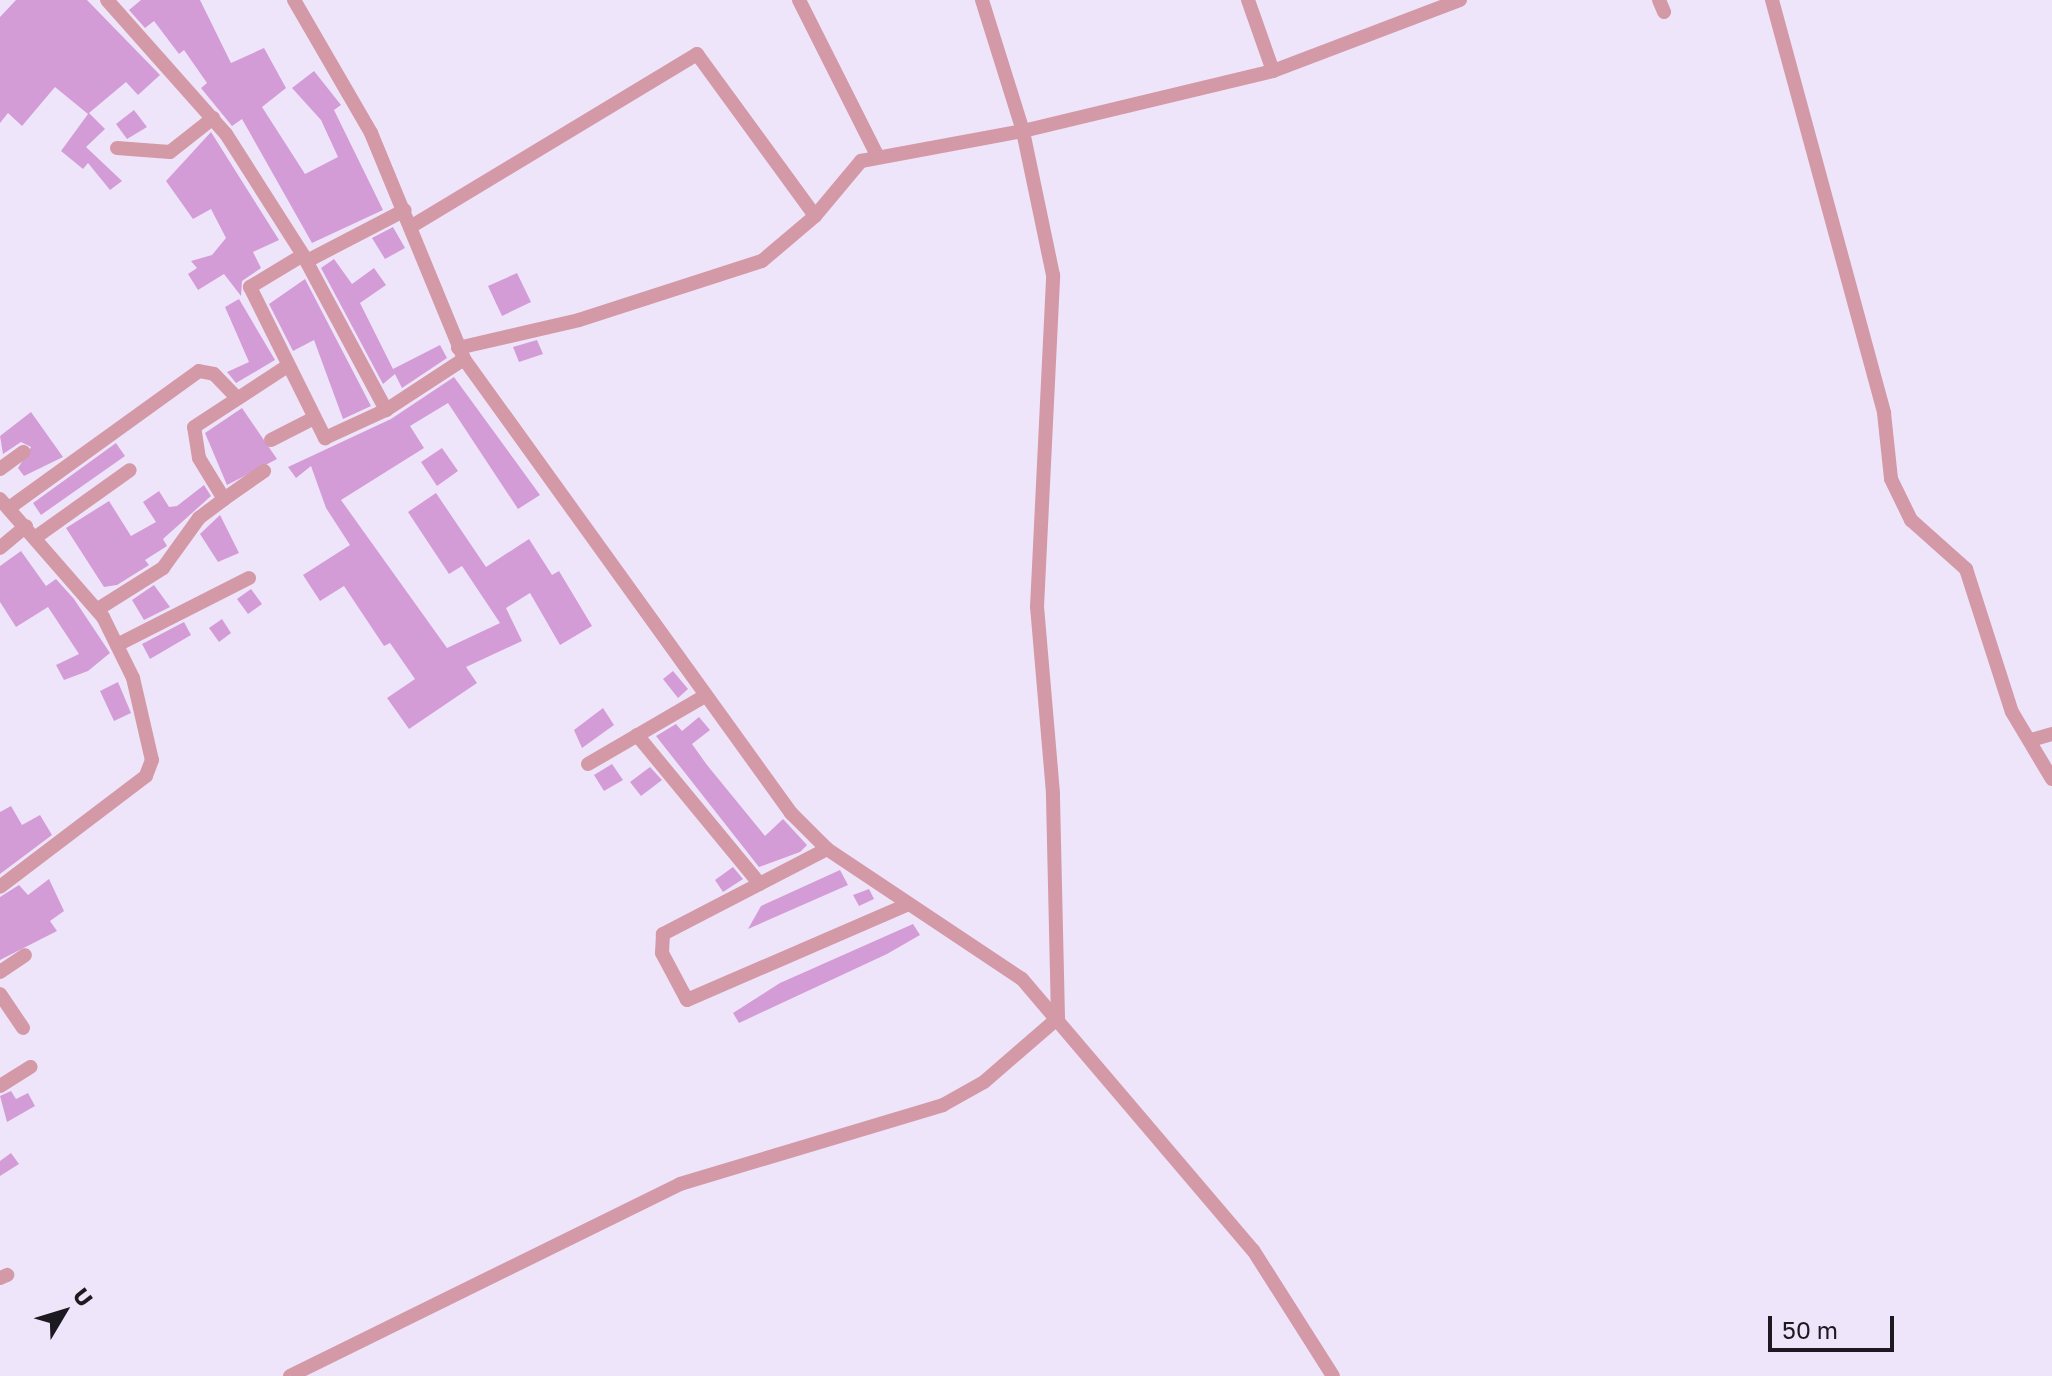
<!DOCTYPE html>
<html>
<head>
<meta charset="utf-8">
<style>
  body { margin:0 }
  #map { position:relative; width:2052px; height:1376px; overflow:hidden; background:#efe5fa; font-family:"Golos Text",sans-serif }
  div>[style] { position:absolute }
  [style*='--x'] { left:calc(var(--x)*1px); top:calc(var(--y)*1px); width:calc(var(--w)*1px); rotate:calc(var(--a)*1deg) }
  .building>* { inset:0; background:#d49cd6 }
  .street>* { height:14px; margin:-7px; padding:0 7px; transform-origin:7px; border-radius:7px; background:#d499a6 }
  span { translate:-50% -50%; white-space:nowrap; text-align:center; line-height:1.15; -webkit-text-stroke:6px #efe5fa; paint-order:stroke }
  .north { position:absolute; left:24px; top:1272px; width:80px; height:80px; -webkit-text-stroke:6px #efe5fa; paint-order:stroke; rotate:52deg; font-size:22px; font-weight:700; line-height:32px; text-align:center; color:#1d1920 }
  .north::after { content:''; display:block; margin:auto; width:28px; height:36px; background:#1d1920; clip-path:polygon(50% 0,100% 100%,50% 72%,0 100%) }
  .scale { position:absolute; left:1768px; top:1316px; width:126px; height:36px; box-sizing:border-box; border:4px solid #1d1920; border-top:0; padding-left:10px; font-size:24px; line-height:28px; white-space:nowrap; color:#1d1920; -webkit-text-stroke:6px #efe5fa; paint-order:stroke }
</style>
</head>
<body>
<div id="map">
  <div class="building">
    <i style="clip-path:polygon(16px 0,87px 0,160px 75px,138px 95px,126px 82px,89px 113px,105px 129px,86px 147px,122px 181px,110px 190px,88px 163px,83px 169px,61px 151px,88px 114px,55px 87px,22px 126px,8px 113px,0 123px,0 17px)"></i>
    <i style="clip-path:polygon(141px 0,200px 0,231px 63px,264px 48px,286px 88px,262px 107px,305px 174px,338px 157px,321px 120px,292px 88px,314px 71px,341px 105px,334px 110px,383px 210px,312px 243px,242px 119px,232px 126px,201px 88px,207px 83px,184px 50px,179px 54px,154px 21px,145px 28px,129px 10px)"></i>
    <i style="clip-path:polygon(134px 110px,147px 127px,127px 139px,116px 124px)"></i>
    <i style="clip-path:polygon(211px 132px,279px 240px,253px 252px,261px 268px,242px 281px,241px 296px,224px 274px,198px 290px,188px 274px,197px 268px,191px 261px,212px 255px,226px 238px,211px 209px,193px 219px,166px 181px)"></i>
    <i style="clip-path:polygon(393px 227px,405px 248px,385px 259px,372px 238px)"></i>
    <i style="clip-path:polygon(334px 259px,352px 284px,374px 268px,386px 285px,360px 303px,393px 369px,440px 345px,447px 358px,402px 388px,395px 374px,383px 384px,321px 268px)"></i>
    <i style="clip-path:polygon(517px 273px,531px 302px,502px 316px,488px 286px)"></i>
    <i style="clip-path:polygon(305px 279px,371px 406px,343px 419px,314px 340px,293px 351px,269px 304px)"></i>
    <i style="clip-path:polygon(239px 299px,275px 360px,236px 383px,227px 372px,249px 362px,225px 307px)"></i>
    <i style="clip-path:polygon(537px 340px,543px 354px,519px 362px,513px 347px)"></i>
    <i style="clip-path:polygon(454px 377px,540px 495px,518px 509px,448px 403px,410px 426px,424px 448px,341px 500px,447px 648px,500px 623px,462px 566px,449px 574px,408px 512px,436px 493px,486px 567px,529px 539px,552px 575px,559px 571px,592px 626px,560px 645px,530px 593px,506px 608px,522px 641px,466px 667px,477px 683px,409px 729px,387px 698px,415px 679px,390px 643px,384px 646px,344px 586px,320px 601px,303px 575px,350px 545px,326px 508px,311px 466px,296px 478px,288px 467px,391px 419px)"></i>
    <i style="clip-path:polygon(242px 408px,277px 459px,227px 485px,205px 433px)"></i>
    <i style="clip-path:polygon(31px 412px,63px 457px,24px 476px,18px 468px,31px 447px,21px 442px,3px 454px,0 436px)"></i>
    <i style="clip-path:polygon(116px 443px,125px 456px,41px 515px,33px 503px)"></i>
    <i style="clip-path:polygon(442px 448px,458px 471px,437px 486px,421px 462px)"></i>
    <i style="clip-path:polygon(204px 485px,211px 496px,163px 539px,167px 546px,145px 560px,149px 565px,117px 585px,104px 587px,66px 528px,109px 501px,131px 536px,156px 522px,143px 502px,159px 491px,169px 507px,177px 506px)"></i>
    <i style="clip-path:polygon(220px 515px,239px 553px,218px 562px,200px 534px)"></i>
    <i style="clip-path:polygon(21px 551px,46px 586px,56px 579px,74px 599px,110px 653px,88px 671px,64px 680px,56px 665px,79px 654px,48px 607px,16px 627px,0 602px,0 566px)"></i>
    <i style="clip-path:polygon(154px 585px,170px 607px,144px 620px,132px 600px)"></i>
    <i style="clip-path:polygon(251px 589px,262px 604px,248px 614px,237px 599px)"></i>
    <i style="clip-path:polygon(222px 619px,231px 633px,219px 642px,209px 628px)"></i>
    <i style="clip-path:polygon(184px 622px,191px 635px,150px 659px,142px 644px)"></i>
    <i style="clip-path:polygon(673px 671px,688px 689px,678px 698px,663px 679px)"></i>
    <i style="clip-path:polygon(118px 682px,131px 713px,114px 721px,100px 691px)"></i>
    <i style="clip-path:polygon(603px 708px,614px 725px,582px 748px,574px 730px)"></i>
    <i style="clip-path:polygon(699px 717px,710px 730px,692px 744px,707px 765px,765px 836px,783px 819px,807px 845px,800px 852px,759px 867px,656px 736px,676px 724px,682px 731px)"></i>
    <i style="clip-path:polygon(612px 764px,623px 780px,604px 791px,594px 775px)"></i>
    <i style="clip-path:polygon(650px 767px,662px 780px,641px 796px,630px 782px)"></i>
    <i style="clip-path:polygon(11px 806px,22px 825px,40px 815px,52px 835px,0 874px,0 812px)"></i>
    <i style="clip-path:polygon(733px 867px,743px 879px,723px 892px,715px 880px)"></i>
    <i style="clip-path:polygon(840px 870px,848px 885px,748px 929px,761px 906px)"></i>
    <i style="clip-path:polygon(49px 879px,64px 911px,50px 921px,57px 931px,0 960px,0 897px,19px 885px,28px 895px)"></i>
    <i style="clip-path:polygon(869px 889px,874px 899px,859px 906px,853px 895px)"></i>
    <i style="clip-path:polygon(913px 924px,920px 935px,887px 954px,739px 1023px,733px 1013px,780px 983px)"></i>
    <i style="clip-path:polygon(11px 1091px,16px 1099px,28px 1093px,35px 1106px,7px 1122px,0 1096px)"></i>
    <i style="clip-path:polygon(11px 1153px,19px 1164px,0 1176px,0 1161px)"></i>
  </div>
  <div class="street">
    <i style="--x:107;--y:0;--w:179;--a:48.4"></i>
    <i style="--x:226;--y:134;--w:143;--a:57.5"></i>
    <i style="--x:303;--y:255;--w:176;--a:61.8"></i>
    <i style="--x:294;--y:0;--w:154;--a:59.9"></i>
    <i style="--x:371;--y:133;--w:244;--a:67.6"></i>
    <i style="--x:464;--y:359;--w:560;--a:54.24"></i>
    <i style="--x:791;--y:813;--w:51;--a:45"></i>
    <i style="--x:827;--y:849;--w:234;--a:33.7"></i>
    <i style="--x:1022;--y:979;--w:356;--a:49.6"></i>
    <i style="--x:1253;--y:1250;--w:149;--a:57.6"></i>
    <i style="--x:799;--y:0;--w:176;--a:63.3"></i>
    <i style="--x:1248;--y:0;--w:75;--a:70.6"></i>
    <i style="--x:1659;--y:0;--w:13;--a:67"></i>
    <i style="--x:1772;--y:0;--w:428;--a:74.8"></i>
    <i style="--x:1884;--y:413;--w:66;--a:83.9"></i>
    <i style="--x:1891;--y:479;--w:46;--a:64"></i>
    <i style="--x:1911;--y:520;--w:74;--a:41.7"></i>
    <i style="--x:1966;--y:569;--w:150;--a:72.2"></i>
    <i style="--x:2012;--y:712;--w:78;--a:59.2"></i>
    <i style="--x:117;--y:148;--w:53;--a:4.3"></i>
    <i style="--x:170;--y:152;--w:55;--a:-38.3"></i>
    <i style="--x:412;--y:226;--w:333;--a:-31.1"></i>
    <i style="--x:697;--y:54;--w:200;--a:53.9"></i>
    <i style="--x:303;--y:255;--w:62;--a:148.9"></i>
    <i style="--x:250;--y:287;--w:169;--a:63.6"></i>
    <i style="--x:325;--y:438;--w:67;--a:-24.7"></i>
    <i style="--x:386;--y:410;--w:93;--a:-33.2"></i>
    <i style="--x:307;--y:261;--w:110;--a:-27.5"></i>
    <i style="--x:458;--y:348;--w:124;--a:-13"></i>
    <i style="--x:579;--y:320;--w:192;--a:-17.9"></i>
    <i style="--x:762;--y:261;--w:70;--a:-40.3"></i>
    <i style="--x:815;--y:216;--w:72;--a:-50.1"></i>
    <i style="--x:861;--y:161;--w:165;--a:-10.5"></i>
    <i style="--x:1023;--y:131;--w:257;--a:-13.5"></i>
    <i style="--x:1273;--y:71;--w:200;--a:-20.8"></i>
    <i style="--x:271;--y:440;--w:44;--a:-27.1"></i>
    <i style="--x:0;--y:469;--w:29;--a:-36"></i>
    <i style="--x:0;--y:499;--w:157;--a:48.9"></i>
    <i style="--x:103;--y:617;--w:68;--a:63.8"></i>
    <i style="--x:133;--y:678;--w:84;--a:77"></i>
    <i style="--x:152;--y:760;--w:17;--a:111"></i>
    <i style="--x:146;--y:776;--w:183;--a:142.8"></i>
    <i style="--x:224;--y:499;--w:49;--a:-35"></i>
    <i style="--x:9;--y:508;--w:234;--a:-35.8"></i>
    <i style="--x:199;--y:371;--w:15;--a:11"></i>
    <i style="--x:214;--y:374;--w:33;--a:46"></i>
    <i style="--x:36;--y:537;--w:115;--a:-35.5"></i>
    <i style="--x:0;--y:548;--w:34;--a:-40"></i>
    <i style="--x:98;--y:609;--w:77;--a:-32.2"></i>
    <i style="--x:163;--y:568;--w:62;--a:-54.2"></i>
    <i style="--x:199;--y:518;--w:31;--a:-37"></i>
    <i style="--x:224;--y:499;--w:48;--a:-121.4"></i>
    <i style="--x:199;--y:458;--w:31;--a:-99"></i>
    <i style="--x:194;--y:427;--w:110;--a:-33.1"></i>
    <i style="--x:117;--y:645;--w:148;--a:-26.9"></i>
    <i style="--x:637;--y:735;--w:193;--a:50.5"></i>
    <i style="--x:2031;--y:740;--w:22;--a:-16"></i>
    <i style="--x:588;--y:764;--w:135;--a:-30.2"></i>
    <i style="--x:827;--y:849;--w:185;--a:152.6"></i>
    <i style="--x:663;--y:934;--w:19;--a:93"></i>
    <i style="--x:662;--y:953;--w:53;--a:62"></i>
    <i style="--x:687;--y:1000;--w:242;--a:-23.4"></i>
    <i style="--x:0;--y:972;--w:30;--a:-34"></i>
    <i style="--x:0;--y:994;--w:41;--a:55.9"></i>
    <i style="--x:0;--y:1086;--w:36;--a:-32"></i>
    <i style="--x:0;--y:1278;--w:8;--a:-23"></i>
    <i style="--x:290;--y:1376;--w:435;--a:-26.2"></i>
    <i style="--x:680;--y:1184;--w:275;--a:-16.7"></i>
    <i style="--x:943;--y:1105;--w:47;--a:-29.3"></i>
    <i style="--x:984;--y:1082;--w:98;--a:-40.9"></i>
    <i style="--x:1058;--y:1018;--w:225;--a:-91.3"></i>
    <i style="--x:1053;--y:793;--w:187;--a:-94.9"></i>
    <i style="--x:1037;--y:607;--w:332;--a:-87.2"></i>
    <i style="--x:1053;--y:275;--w:147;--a:-101.8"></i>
    <i style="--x:1023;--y:131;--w:137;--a:-107.4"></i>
  </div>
  <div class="north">U</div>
  <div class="scale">50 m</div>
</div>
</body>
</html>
